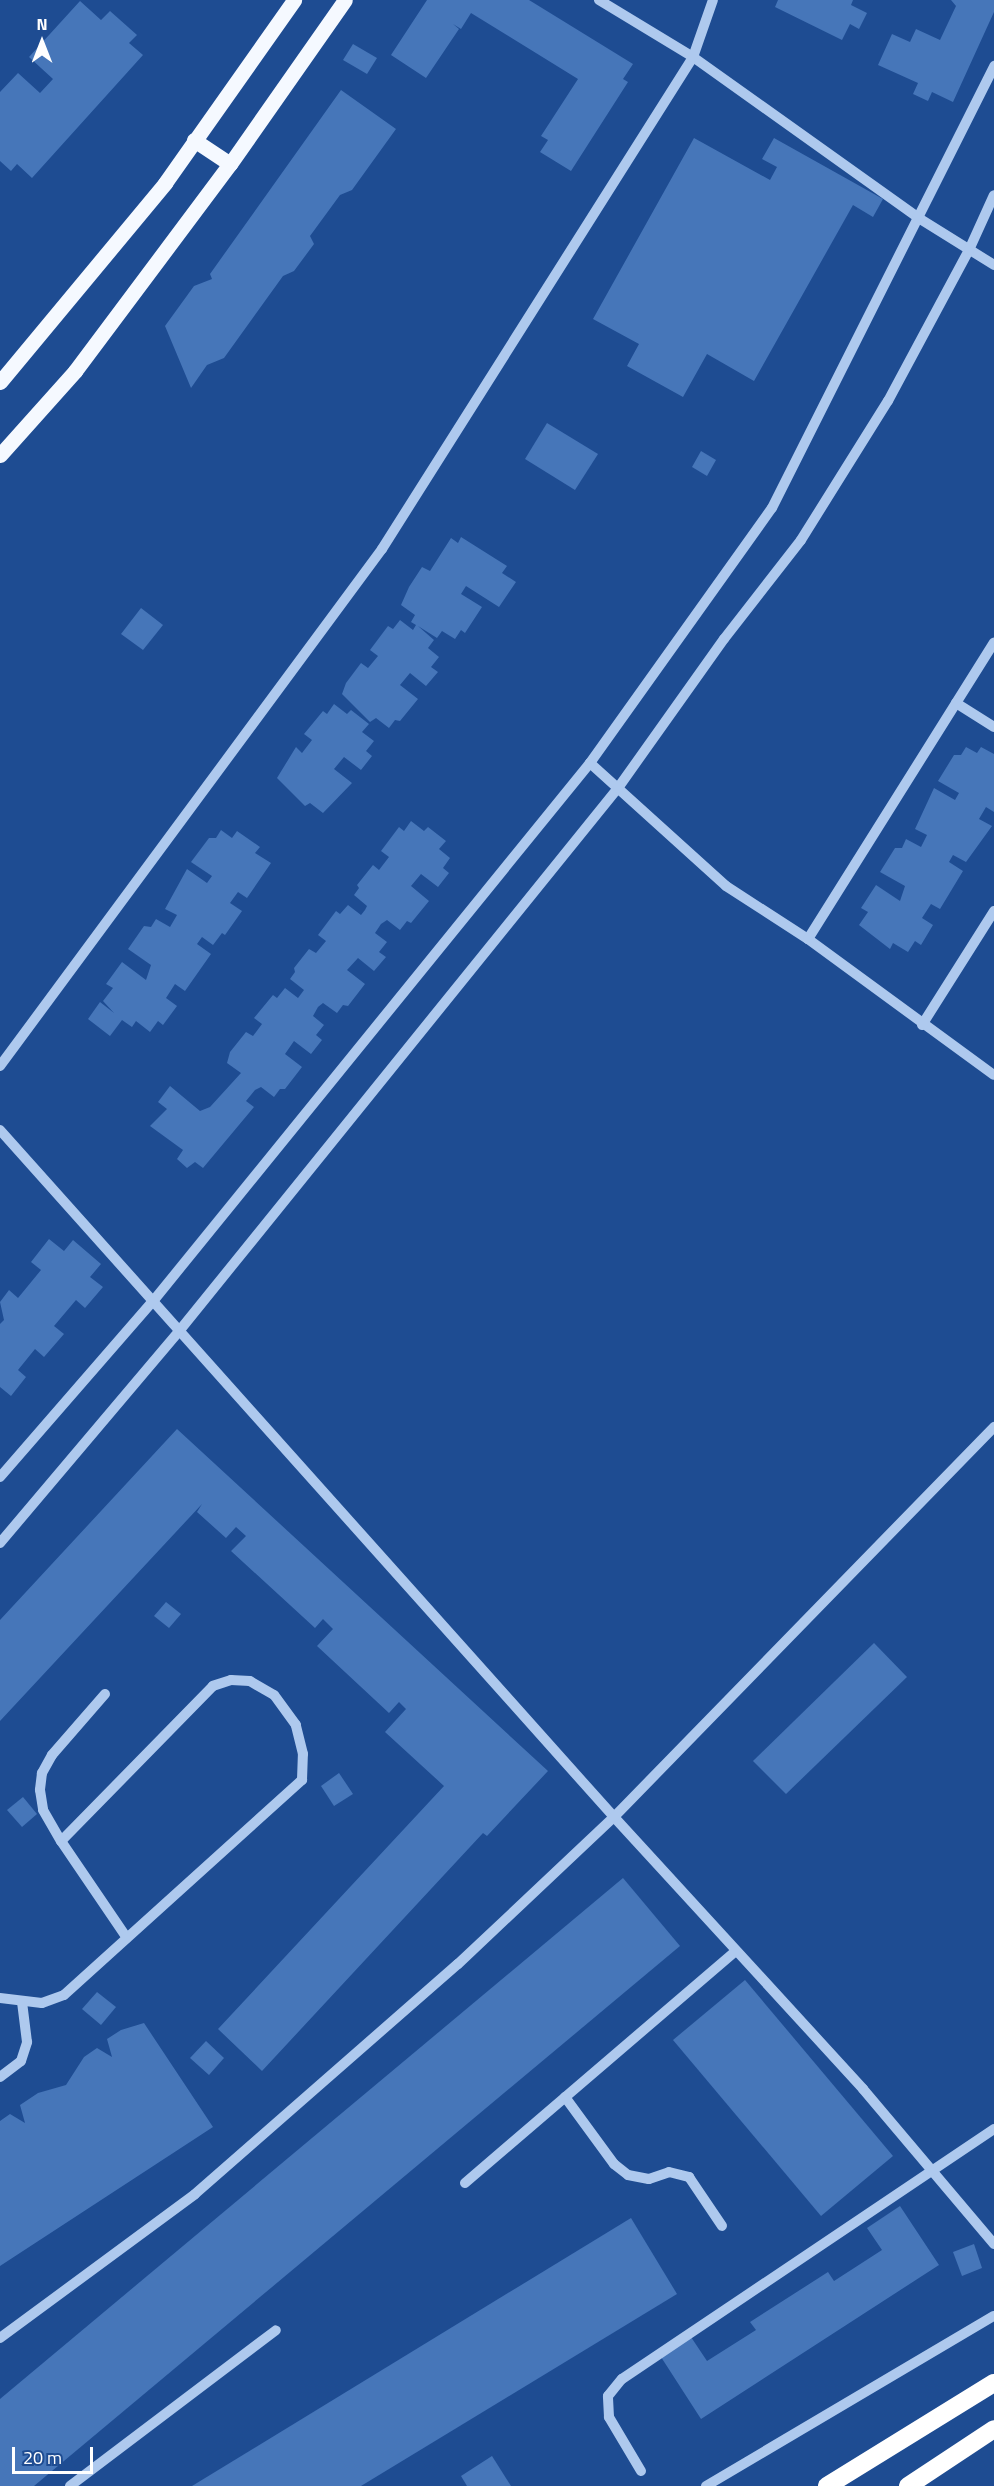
<!DOCTYPE html>
<html>
<head>
<meta charset="utf-8">
<style>
  body { margin:0 }
  #map { position:relative; width:994px; height:2486px; overflow:hidden; background:#1e4c92; font-family:"Titillium Web",sans-serif }
  div>[style] { position:absolute }
  [style*='--x'] { left:calc(var(--x)*1px); top:calc(var(--y)*1px); width:calc(var(--w)*1px); rotate:calc(var(--a)*1deg) }
  .building>* { inset:0; background:#4676b9 }
  .minor>* { height:10px; margin:-5px; padding:0 5px; transform-origin:5px; border-radius:5px; background:#aec9ee }
  .major>* { height:15px; margin:-7.5px; padding:0 7.5px; transform-origin:7.5px; border-radius:7.5px; background:#f5f9ff }
  .highway>* { height:18px; margin:-9px; padding:0 9px; transform-origin:9px; border-radius:9px; background:#fff }
  span { translate:-50% -50%; white-space:nowrap; text-align:center; line-height:1.15; -webkit-text-stroke:4.5px #1e4c92; paint-order:stroke }
  .north { position:absolute; left:12px; top:12px; width:60px; height:60px; -webkit-text-stroke:4px #1e4c92; paint-order:stroke; rotate:0deg; font-size:16px; font-weight:700; line-height:24px; text-align:center; color:#fff }
  .north::after { content:''; display:block; margin:auto; width:21px; height:27px; background:#fff; clip-path:polygon(50% 0,100% 100%,50% 72%,0 100%) }
  .scale { position:absolute; left:12px; top:2447px; width:81px; height:27px; box-sizing:border-box; border:3px solid #fff; border-top:0; padding-left:8px; font-size:18px; line-height:21px; white-space:nowrap; color:#fff; -webkit-text-stroke:4px #1e4c92; paint-order:stroke }
</style>
</head>
<body>
<div id="map">
  <div class="building">
    <i style="clip-path:polygon(427px 0,529px 0,633px 64px,623px 79px,628px 82px,571px 171px,540px 152px,548px 140px,541px 136px,578px 79px,471px 13px,461px 29px,453px 24px,459px 29px,426px 78px,391px 55px)"></i>
    <i style="clip-path:polygon(778px 0,853px 0,851px 5px,867px 13px,859px 29px,850px 24px,842px 40px,775px 7px)"></i>
    <i style="clip-path:polygon(951px 0,994px 0,994px 12px,953px 102px,932px 92px,928px 101px,913px 94px,918px 83px,878px 65px,892px 34px,910px 42px,916px 29px,940px 40px,956px 6px)"></i>
    <i style="clip-path:polygon(80px 1px,101px 20px,110px 11px,137px 35px,129px 43px,143px 55px,32px 178px,17px 164px,11px 171px,0 161px,0 92px,18px 73px,40px 93px,53px 79px,29px 57px)"></i>
    <i style="clip-path:polygon(353px 44px,377px 58px,367px 74px,343px 60px)"></i>
    <i style="clip-path:polygon(341px 90px,396px 129px,352px 190px,340px 195px,310px 236px,314px 244px,294px 271px,283px 276px,224px 358px,207px 365px,191px 388px,165px 326px,194px 286px,212px 279px,210px 274px)"></i>
    <i style="clip-path:polygon(694px 138px,770px 180px,777px 167px,762px 159px,774px 138px,883px 199px,873px 217px,853px 205px,754px 381px,707px 354px,683px 397px,627px 366px,639px 344px,593px 319px)"></i>
    <i style="clip-path:polygon(547px 423px,598px 454px,575px 490px,525px 459px)"></i>
    <i style="clip-path:polygon(701px 451px,716px 460px,707px 476px,692px 467px)"></i>
    <i style="clip-path:polygon(461px 537px,507px 566px,502px 573px,516px 582px,499px 607px,466px 586px,461px 594px,482px 607px,465px 633px,461px 630px,455px 639px,442px 631px,437px 638px,418px 626px,434px 640px,428px 648px,439px 657px,431px 667px,438px 672px,426px 686px,410px 673px,400px 685px,418px 699px,400px 721px,395px 720px,389px 728px,376px 718px,370px 722px,342px 694px,346px 683px,361px 663px,368px 668px,378px 656px,370px 650px,388px 626px,393px 629px,400px 620px,413px 630px,416px 625px,411px 622px,415px 615px,401px 605px,409px 587px,422px 567px,430px 571px,451px 538px,458px 543px)"></i>
    <i style="clip-path:polygon(141px 608px,163px 625px,143px 650px,121px 634px)"></i>
    <i style="clip-path:polygon(334px 704px,347px 714px,351px 710px,369px 724px,362px 732px,374px 741px,366px 751px,372px 756px,361px 770px,344px 757px,334px 769px,352px 783px,323px 813px,310px 803px,305px 806px,277px 778px,296px 747px,302px 753px,312px 740px,304px 734px,323px 711px,327px 714px)"></i>
    <i style="clip-path:polygon(966px 747px,977px 753px,981px 747px,994px 754px,994px 812px,986px 807px,979px 819px,992px 826px,966px 862px,953px 855px,949px 862px,963px 871px,940px 909px,931px 904px,922px 918px,933px 925px,921px 945px,915px 941px,908px 952px,893px 943px,890px 949px,859px 925px,868px 912px,861px 908px,876px 885px,900px 901px,905px 886px,880px 872px,895px 848px,902px 848px,906px 839px,921px 847px,927px 835px,915px 829px,934px 788px,955px 800px,959px 793px,938px 781px,954px 755px,961px 755px)"></i>
    <i style="clip-path:polygon(411px 821px,424px 831px,428px 827px,446px 841px,439px 849px,450px 858px,443px 868px,449px 873px,438px 887px,421px 874px,411px 886px,429px 901px,411px 923px,407px 921px,400px 930px,387px 920px,381px 924px,375px 933px,387px 942px,379px 952px,386px 957px,374px 971px,358px 958px,347px 970px,365px 984px,348px 1006px,343px 1005px,337px 1013px,323px 1003px,318px 1007px,313px 1016px,324px 1025px,316px 1035px,322px 1040px,311px 1054px,294px 1041px,285px 1054px,302px 1067px,285px 1089px,280px 1089px,274px 1097px,261px 1087px,255px 1090px,246px 1101px,254px 1107px,203px 1168px,195px 1162px,187px 1168px,177px 1159px,183px 1150px,150px 1126px,167px 1109px,158px 1102px,170px 1086px,200px 1111px,210px 1107px,241px 1073px,227px 1063px,230px 1052px,246px 1032px,253px 1036px,262px 1024px,254px 1018px,273px 995px,277px 998px,285px 988px,298px 998px,304px 990px,290px 979px,295px 972px,294px 968px,309px 949px,316px 953px,326px 941px,318px 935px,336px 911px,340px 914px,348px 905px,361px 915px,365px 910px,367px 906px,354px 895px,359px 888px,357px 885px,373px 865px,379px 870px,389px 857px,381px 851px,399px 827px,404px 831px)"></i>
    <i style="clip-path:polygon(221px 830px,232px 838px,237px 831px,260px 847px,255px 853px,271px 863px,247px 898px,238px 892px,230px 903px,242px 911px,225px 935px,222px 933px,213px 945px,202px 937px,197px 944px,211px 954px,185px 991px,175px 984px,166px 998px,177px 1006px,163px 1025px,158px 1021px,150px 1032px,136px 1021px,132px 1027px,122px 1020px,110px 1036px,88px 1019px,100px 1002px,114px 1013px,103px 1001px,113px 988px,106px 984px,122px 962px,146px 980px,151px 965px,128px 949px,144px 926px,151px 927px,156px 919px,170px 927px,177px 915px,165px 909px,187px 869px,207px 883px,212px 876px,191px 862px,209px 838px,216px 838px)"></i>
    <i style="clip-path:polygon(49px 1239px,64px 1251px,73px 1240px,101px 1264px,90px 1277px,103px 1287px,85px 1308px,76px 1300px,54px 1326px,64px 1334px,44px 1357px,35px 1349px,18px 1370px,26px 1377px,11px 1396px,0 1387px,0 1324px,4px 1320px,0 1302px,9px 1290px,18px 1298px,41px 1270px,31px 1262px)"></i>
    <i style="clip-path:polygon(177px 1429px,548px 1771px,487px 1836px,483px 1833px,262px 2071px,218px 2029px,444px 1786px,385px 1732px,406px 1709px,399px 1702px,389px 1713px,317px 1646px,333px 1629px,323px 1619px,315px 1628px,231px 1551px,246px 1536px,236px 1527px,226px 1538px,197px 1512px,202px 1504px,0 1721px,0 1620px)"></i>
    <i style="clip-path:polygon(166px 1602px,181px 1614px,169px 1628px,154px 1616px)"></i>
    <i style="clip-path:polygon(874px 1643px,907px 1677px,786px 1794px,753px 1761px)"></i>
    <i style="clip-path:polygon(339px 1773px,353px 1794px,334px 1806px,321px 1786px)"></i>
    <i style="clip-path:polygon(23px 1797px,37px 1814px,22px 1827px,7px 1810px)"></i>
    <i style="clip-path:polygon(623px 1878px,680px 1946px,34px 2486px,0 2486px,0 2399px)"></i>
    <i style="clip-path:polygon(745px 1980px,893px 2156px,821px 2216px,673px 2040px)"></i>
    <i style="clip-path:polygon(97px 1992px,116px 2007px,101px 2025px,82px 2009px)"></i>
    <i style="clip-path:polygon(144px 2023px,213px 2127px,0 2266px,0 2121px,10px 2114px,25px 2123px,20px 2105px,38px 2093px,66px 2085px,84px 2057px,97px 2048px,112px 2057px,107px 2039px,121px 2030px)"></i>
    <i style="clip-path:polygon(206px 2041px,224px 2058px,209px 2075px,190px 2058px)"></i>
    <i style="clip-path:polygon(900px 2206px,939px 2265px,701px 2419px,661px 2357px,691px 2337px,707px 2361px,756px 2330px,750px 2322px,828px 2272px,834px 2281px,882px 2250px,867px 2228px)"></i>
    <i style="clip-path:polygon(631px 2218px,677px 2294px,361px 2486px,192px 2486px)"></i>
    <i style="clip-path:polygon(974px 2244px,982px 2268px,962px 2276px,953px 2252px)"></i>
    <i style="clip-path:polygon(492px 2456px,511px 2486px,467px 2486px,461px 2476px)"></i>
  </div>
  <div class="minor">
    <i style="--x:599;--y:0;--w:110;--a:31.2"></i>
    <i style="--x:693;--y:57;--w:275;--a:35.5"></i>
    <i style="--x:917;--y:217;--w:91;--a:31.9"></i>
    <i style="--x:956;--y:703;--w:45;--a:32.3"></i>
    <i style="--x:590;--y:763;--w:183;--a:42.1"></i>
    <i style="--x:726;--y:886;--w:98;--a:32.9"></i>
    <i style="--x:808;--y:939;--w:230;--a:36.2"></i>
    <i style="--x:808;--y:939;--w:350;--a:-57.9"></i>
    <i style="--x:922;--y:1025;--w:135;--a:-57.7"></i>
    <i style="--x:0;--y:1066;--w:643;--a:-53.54"></i>
    <i style="--x:382;--y:549;--w:582;--a:-57.7"></i>
    <i style="--x:693;--y:57;--w:60;--a:-70.7"></i>
    <i style="--x:0;--y:1130;--w:921;--a:48.21"></i>
    <i style="--x:614;--y:1817;--w:369;--a:47.5"></i>
    <i style="--x:863;--y:2089;--w:203;--a:49.8"></i>
    <i style="--x:0;--y:1477;--w:235;--a:-49"></i>
    <i style="--x:154;--y:1300;--w:692;--a:-50.93"></i>
    <i style="--x:590;--y:763;--w:313;--a:-54.5"></i>
    <i style="--x:772;--y:508;--w:495;--a:-63.3"></i>
    <i style="--x:0;--y:1543;--w:279;--a:-49.8"></i>
    <i style="--x:180;--y:1330;--w:697;--a:-51.06"></i>
    <i style="--x:618;--y:788;--w:183;--a:-54.6"></i>
    <i style="--x:724;--y:639;--w:125;--a:-52.1"></i>
    <i style="--x:801;--y:540;--w:164;--a:-58"></i>
    <i style="--x:888;--y:401;--w:171;--a:-61.8"></i>
    <i style="--x:969;--y:250;--w:60;--a:-65.6"></i>
    <i style="--x:105;--y:1694;--w:81;--a:131"></i>
    <i style="--x:52;--y:1755;--w:21;--a:119"></i>
    <i style="--x:42;--y:1773;--w:17;--a:97"></i>
    <i style="--x:40;--y:1790;--w:20;--a:81"></i>
    <i style="--x:43;--y:1810;--w:36;--a:60"></i>
    <i style="--x:61;--y:1841;--w:117;--a:55.8"></i>
    <i style="--x:0;--y:1998;--w:42;--a:6.8"></i>
    <i style="--x:42;--y:2003;--w:23;--a:-20"></i>
    <i style="--x:64;--y:1995;--w:321;--a:-42.1"></i>
    <i style="--x:302;--y:1780;--w:26;--a:-88"></i>
    <i style="--x:303;--y:1754;--w:30;--a:-104"></i>
    <i style="--x:296;--y:1725;--w:37;--a:-126"></i>
    <i style="--x:274;--y:1695;--w:28;--a:-150"></i>
    <i style="--x:250;--y:1681;--w:19;--a:-177"></i>
    <i style="--x:231;--y:1680;--w:19;--a:162"></i>
    <i style="--x:213;--y:1686;--w:217;--a:134.4"></i>
    <i style="--x:0;--y:2077;--w:26;--a:-37"></i>
    <i style="--x:21;--y:2061;--w:20;--a:-72"></i>
    <i style="--x:27;--y:2042;--w:40;--a:-97.1"></i>
    <i style="--x:565;--y:2097;--w:83;--a:53.8"></i>
    <i style="--x:614;--y:2164;--w:18;--a:38"></i>
    <i style="--x:628;--y:2175;--w:21;--a:11"></i>
    <i style="--x:649;--y:2179;--w:21;--a:-19"></i>
    <i style="--x:669;--y:2172;--w:21;--a:14"></i>
    <i style="--x:689;--y:2177;--w:59;--a:56"></i>
    <i style="--x:465;--y:2183;--w:357;--a:-40.6"></i>
    <i style="--x:0;--y:2338;--w:242;--a:-36.4"></i>
    <i style="--x:195;--y:2194;--w:349;--a:-41.2"></i>
    <i style="--x:458;--y:1964;--w:214;--a:-43.3"></i>
    <i style="--x:614;--y:1817;--w:545;--a:-45.74"></i>
    <i style="--x:641;--y:2471;--w:63;--a:-120.7"></i>
    <i style="--x:609;--y:2417;--w:21;--a:-93"></i>
    <i style="--x:608;--y:2396;--w:22;--a:-51"></i>
    <i style="--x:622;--y:2379;--w:448;--a:-33.9"></i>
    <i style="--x:70;--y:2486;--w:258;--a:-37.1"></i>
    <i style="--x:706;--y:2486;--w:334;--a:-30.6"></i>
  </div>
  <div class="major">
    <i style="--x:194;--y:140;--w:43;--a:33.7"></i>
    <i style="--x:0;--y:382;--w:259;--a:-50.3"></i>
    <i style="--x:165;--y:183;--w:224;--a:-54.8"></i>
    <i style="--x:0;--y:455;--w:113;--a:-48.2"></i>
    <i style="--x:75;--y:371;--w:259;--a:-53.2"></i>
    <i style="--x:230;--y:164;--w:200;--a:-55"></i>
  </div>
  <div class="highway">
    <i style="--x:827;--y:2486;--w:196;--a:-31.7"></i>
    <i style="--x:908;--y:2486;--w:103;--a:-33.5"></i>
  </div>
  <div class="north">N</div>
  <div class="scale">20 m</div>
</div>
</body>
</html>
